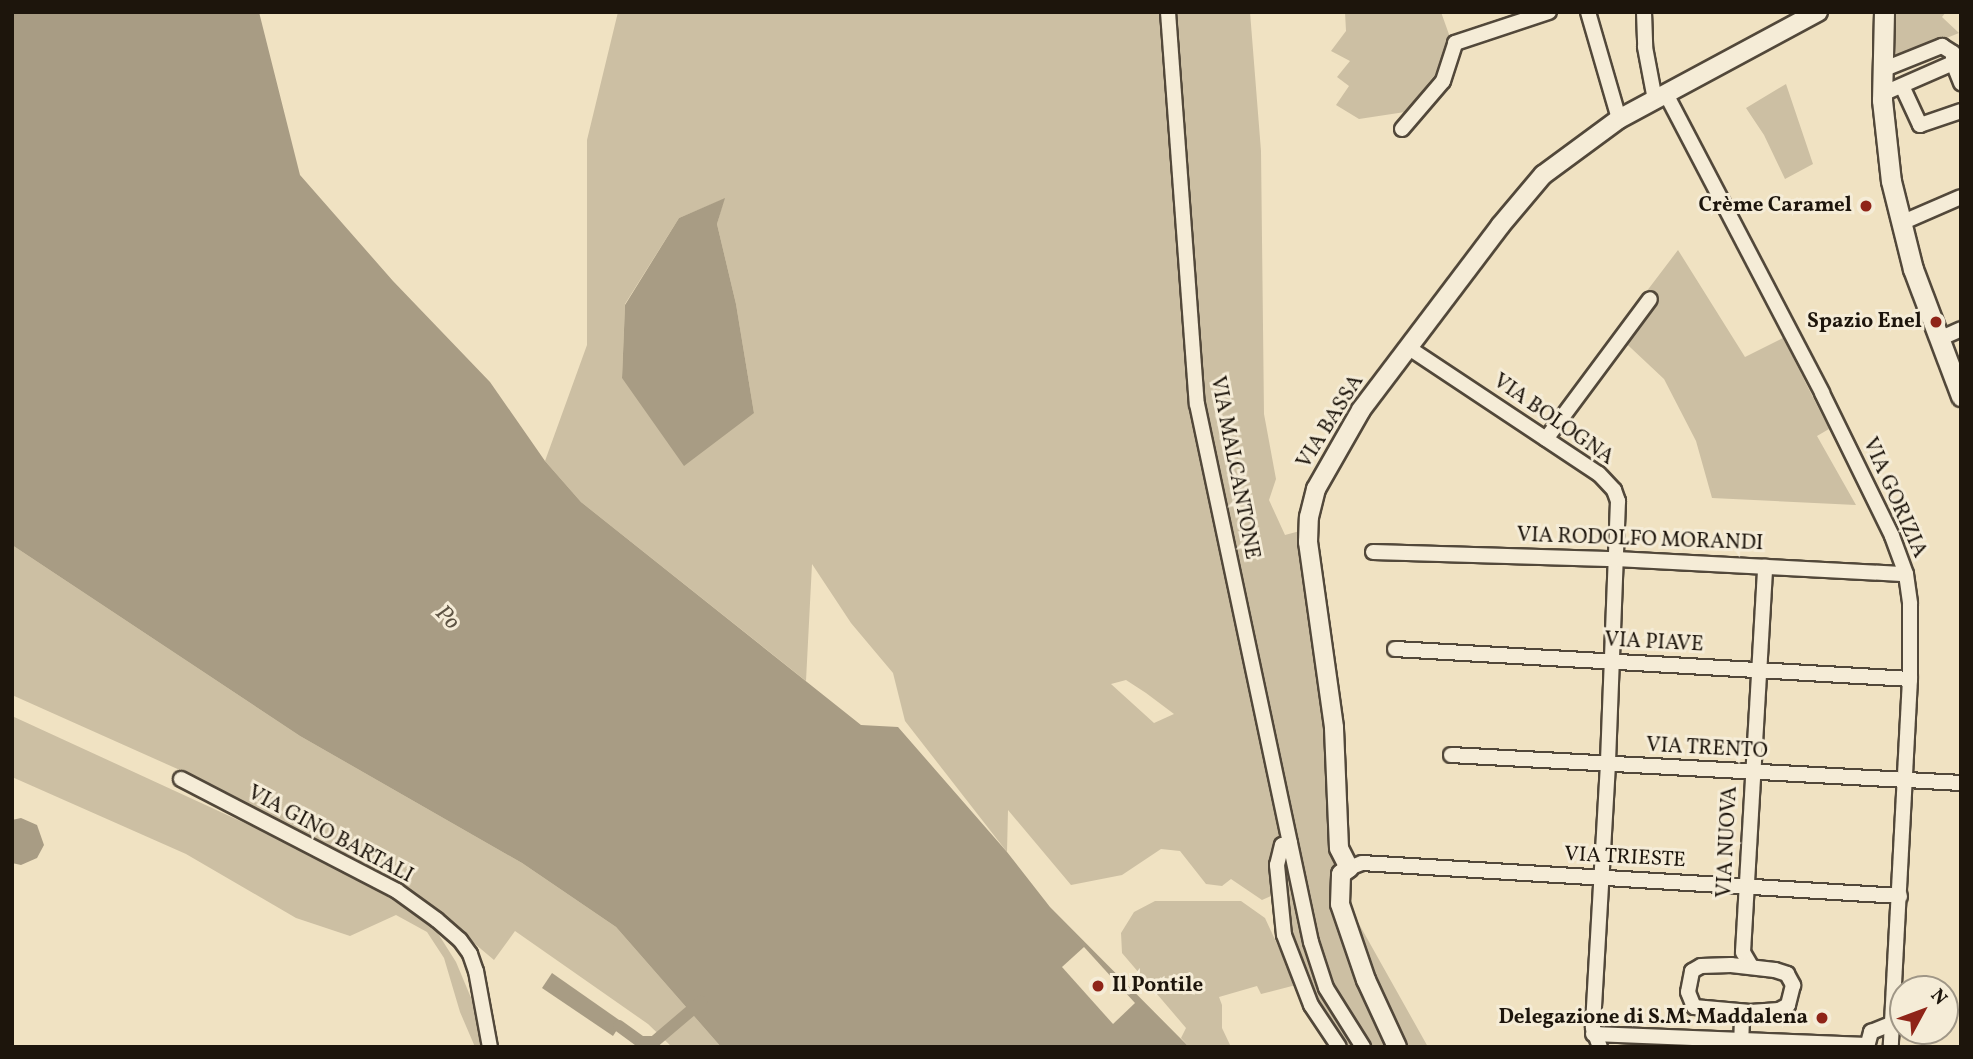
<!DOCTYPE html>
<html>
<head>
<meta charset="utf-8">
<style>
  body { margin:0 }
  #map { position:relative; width:1973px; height:1059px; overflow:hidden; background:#f0e2c2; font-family:Vollkorn,serif }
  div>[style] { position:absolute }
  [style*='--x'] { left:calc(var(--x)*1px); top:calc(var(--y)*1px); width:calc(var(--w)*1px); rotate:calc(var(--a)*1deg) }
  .green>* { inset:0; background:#ccbfa3 }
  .water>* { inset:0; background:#a89c84 }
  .pier>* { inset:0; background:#f0e2c2 }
  .canal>* { height:12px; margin:-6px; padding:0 6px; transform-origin:6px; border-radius:6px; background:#a89c84 }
  .roads { filter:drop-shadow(2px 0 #52483a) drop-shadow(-2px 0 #52483a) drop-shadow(0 2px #52483a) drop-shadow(0 -2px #52483a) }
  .minor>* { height:14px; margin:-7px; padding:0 7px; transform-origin:7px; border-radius:7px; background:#f5ecd7 }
  .tertiary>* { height:18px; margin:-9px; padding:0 9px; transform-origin:9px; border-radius:9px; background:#f5ecd7 }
  .secondary>* { height:19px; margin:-9.5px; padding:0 9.5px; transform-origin:9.5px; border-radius:9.5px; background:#f5ecd7 }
  .dots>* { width:19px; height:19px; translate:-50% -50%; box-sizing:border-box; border:4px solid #f5ecd7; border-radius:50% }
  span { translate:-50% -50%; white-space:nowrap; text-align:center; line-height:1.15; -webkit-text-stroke:6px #f5ecd7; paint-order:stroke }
  .poi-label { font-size:21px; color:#1d150c; font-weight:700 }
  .right { translate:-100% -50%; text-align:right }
  .left { translate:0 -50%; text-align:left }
  .street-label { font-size:21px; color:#1d150c }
  .water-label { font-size:23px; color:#5c5242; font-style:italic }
  .frame { position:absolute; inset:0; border:14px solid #1d150c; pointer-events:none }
  .north { position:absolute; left:1889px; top:975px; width:70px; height:70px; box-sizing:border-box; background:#f5ecd7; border:2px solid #9f9686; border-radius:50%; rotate:49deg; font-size:19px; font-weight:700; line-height:28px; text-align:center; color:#1d150c }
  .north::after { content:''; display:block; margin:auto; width:24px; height:32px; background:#8f2418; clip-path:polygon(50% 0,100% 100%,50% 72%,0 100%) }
</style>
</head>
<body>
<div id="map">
  <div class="green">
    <i style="clip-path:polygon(evenodd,618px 12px,1250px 12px,1261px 151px,1264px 414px,1276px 479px,1269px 500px,1285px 535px,1300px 531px,1321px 673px,1345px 899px,1428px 1047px,1336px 1047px,1309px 989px,1294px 942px,1282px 840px,1273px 873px,1271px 896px,1262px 900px,1231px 879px,1222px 886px,1206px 884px,1180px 851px,1161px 849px,1122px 875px,1071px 885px,1008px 810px,1007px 852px,905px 721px,893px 673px,851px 623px,812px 564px,806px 681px,581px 502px,545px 461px,587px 345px,587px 140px,618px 12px,724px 199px,717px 224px,736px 304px,754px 413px,622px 378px,625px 304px,679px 218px,724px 199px,618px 12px,1126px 680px,1146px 693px,1174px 714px,1154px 723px,1111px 684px,1126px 680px)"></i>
    <i style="clip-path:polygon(1345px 12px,1441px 12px,1451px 40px,1437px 72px,1405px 112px,1359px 119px,1336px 105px,1349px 86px,1337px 77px,1350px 61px,1331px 51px,1346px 31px)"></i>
    <i style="clip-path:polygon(1893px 12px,1946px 12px,1942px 17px,1959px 33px,1892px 60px)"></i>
    <i style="clip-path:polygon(1786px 84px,1813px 164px,1785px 179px,1764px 135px,1746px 108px)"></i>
    <i style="clip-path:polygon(1678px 250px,1745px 357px,1783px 338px,1829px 429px,1817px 436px,1856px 505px,1712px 498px,1696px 441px,1664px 379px,1615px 333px)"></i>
    <i style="clip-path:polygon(12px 545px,300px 736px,522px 863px,616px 927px,721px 1047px,672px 1047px,648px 1024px,515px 931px,494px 960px,405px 885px,182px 771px,12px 695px)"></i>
    <i style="clip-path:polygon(12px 716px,334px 864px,432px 924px,456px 962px,482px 1024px,482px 1047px,475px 1047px,460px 1012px,444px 958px,427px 932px,396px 915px,350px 936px,296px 918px,186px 854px,12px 777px)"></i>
    <i style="clip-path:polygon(1155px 901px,1241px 901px,1265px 918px,1296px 985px,1261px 994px,1257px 986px,1219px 997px,1222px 1005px,1222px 1028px,1231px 1047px,1189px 1047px,1181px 1038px,1186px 1028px,1122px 953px,1121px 933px,1134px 912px)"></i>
  </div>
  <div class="water">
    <i style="clip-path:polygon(12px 12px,259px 12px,300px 175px,393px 281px,490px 382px,545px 461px,581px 502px,861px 725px,898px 727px,1007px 852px,1050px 907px,1189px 1047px,721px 1047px,616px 927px,522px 863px,300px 736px,12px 545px)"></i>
    <i style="clip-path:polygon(725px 198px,717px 224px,736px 304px,754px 413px,684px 466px,622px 378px,625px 305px,679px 218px)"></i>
    <i style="clip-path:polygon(21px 818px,37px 825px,44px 845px,37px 858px,21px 865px,12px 863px,12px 820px)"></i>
    <i style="clip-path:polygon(552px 973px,622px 1022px,613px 1036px,542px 988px)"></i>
  </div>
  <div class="pier">
    <i style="clip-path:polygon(1084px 947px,1135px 1003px,1113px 1024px,1062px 967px)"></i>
  </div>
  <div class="canal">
    <i style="--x:619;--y:1026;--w:27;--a:36"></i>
    <i style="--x:641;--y:1042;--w:13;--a:0"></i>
    <i style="--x:654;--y:1042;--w:62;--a:-40.4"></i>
  </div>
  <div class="roads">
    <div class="minor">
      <i style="--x:1168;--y:12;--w:393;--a:85.8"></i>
      <i style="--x:1197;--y:404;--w:550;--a:78.04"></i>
      <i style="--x:1311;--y:942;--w:48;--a:71.9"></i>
      <i style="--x:1326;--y:988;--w:70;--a:57.9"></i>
      <i style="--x:1588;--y:12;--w:111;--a:73.8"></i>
      <i style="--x:1644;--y:12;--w:35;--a:88"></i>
      <i style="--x:1645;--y:47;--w:54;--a:79.3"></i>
      <i style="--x:1953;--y:63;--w:22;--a:68"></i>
      <i style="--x:1882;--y:70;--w:65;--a:-21.8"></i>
      <i style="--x:1942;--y:46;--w:13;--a:32"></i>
      <i style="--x:1953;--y:53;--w:10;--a:90"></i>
      <i style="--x:1953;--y:63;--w:77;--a:156.4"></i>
      <i style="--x:1902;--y:86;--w:43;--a:65.2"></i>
      <i style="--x:1920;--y:125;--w:43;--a:-18.9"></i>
      <i style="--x:1666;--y:94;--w:337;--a:62.4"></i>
      <i style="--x:1822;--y:393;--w:159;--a:63.9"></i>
      <i style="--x:1892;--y:536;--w:40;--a:69.8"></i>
      <i style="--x:1906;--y:574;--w:30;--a:82"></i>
      <i style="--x:1910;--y:604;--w:75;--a:90"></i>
      <i style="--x:1910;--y:679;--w:368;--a:93"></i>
      <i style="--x:1402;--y:129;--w:63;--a:-49.5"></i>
      <i style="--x:1443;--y:81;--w:40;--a:-72"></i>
      <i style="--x:1455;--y:43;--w:99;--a:-18.3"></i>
      <i style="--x:1901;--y:223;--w:65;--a:-23.4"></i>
      <i style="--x:1939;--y:339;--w:24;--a:-24"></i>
      <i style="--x:1409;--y:348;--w:228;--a:33.6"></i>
      <i style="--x:1599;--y:474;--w:22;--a:47"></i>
      <i style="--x:1614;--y:490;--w:12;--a:70"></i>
      <i style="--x:1618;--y:501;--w:263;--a:92.2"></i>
      <i style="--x:1608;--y:764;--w:264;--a:93.3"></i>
      <i style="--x:1593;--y:1028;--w:20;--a:70"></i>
      <i style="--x:1546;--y:439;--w:174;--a:-53.4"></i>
      <i style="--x:1373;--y:552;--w:243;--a:1.7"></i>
      <i style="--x:1616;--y:559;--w:290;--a:3"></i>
      <i style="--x:1395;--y:649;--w:516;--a:3.33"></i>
      <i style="--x:1451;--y:755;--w:511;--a:3.14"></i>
      <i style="--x:181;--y:779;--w:243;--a:27.4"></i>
      <i style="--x:397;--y:891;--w:49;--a:35.9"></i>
      <i style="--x:437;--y:920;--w:30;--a:41"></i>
      <i style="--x:460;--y:940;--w:17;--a:54"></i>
      <i style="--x:470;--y:954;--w:18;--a:71"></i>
      <i style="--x:476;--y:971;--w:77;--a:79.6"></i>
      <i style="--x:1290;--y:843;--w:8;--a:166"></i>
      <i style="--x:1282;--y:845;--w:21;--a:104"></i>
      <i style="--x:1277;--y:865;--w:70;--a:84.3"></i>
      <i style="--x:1284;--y:935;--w:75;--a:68.9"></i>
      <i style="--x:1311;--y:1005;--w:50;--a:56.3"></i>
      <i style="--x:1349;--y:868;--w:14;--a:-21"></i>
      <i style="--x:1362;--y:863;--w:539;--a:3.51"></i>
      <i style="--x:1731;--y:965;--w:44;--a:6.5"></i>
      <i style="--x:1775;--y:970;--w:13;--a:18"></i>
      <i style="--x:1787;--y:974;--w:13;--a:61"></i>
      <i style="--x:1793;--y:985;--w:21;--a:104"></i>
      <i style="--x:1788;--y:1005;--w:10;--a:151"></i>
      <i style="--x:1779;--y:1010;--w:29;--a:176"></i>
      <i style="--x:1750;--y:1012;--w:56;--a:-174.9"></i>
      <i style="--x:1694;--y:1007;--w:16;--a:-112"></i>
      <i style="--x:1688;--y:992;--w:21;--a:-79"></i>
      <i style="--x:1692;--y:971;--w:10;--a:-29"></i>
      <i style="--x:1701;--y:966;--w:30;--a:-2"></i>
      <i style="--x:1751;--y:966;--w:16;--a:-120"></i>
      <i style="--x:1743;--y:952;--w:386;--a:-86.7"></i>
      <i style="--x:1593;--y:1034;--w:274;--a:2.3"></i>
      <i style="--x:1741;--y:1047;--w:26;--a:-88"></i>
      <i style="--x:1742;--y:1021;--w:12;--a:-48"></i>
      <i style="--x:1867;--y:1047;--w:16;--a:-75"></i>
      <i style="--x:1871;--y:1032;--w:24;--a:-22"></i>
    </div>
    <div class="tertiary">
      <i style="--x:1397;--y:1047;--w:74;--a:-114.8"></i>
      <i style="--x:1366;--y:980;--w:80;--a:-108.9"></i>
      <i style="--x:1340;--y:904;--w:30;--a:-88"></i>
      <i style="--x:1341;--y:874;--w:10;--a:-37"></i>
      <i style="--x:1349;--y:868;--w:22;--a:-117"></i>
      <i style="--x:1339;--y:848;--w:121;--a:-92.4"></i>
      <i style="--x:1334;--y:727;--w:187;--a:-98"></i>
      <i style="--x:1308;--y:542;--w:25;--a:-88"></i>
      <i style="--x:1309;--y:517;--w:29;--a:-76"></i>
      <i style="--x:1316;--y:489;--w:91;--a:-60.3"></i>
      <i style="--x:1361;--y:410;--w:231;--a:-52.9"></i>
      <i style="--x:1500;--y:226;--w:67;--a:-49.9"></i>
      <i style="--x:1543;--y:175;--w:94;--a:-36.4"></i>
      <i style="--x:1619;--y:119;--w:226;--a:-28.3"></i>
    </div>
    <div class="secondary">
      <i style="--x:1884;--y:12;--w:88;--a:91.3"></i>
      <i style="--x:1882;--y:100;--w:81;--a:83.7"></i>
      <i style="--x:1891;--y:181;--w:91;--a:76"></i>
      <i style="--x:1913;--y:269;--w:136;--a:69.3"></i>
    </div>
  </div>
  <div class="dots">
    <i style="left:1866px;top:206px;background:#8f2418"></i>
    <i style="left:1936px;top:322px;background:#8f2418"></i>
    <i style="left:1098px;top:986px;background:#8f2418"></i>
    <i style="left:1822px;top:1018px;background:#8f2418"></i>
  </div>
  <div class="poi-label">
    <span class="right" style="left:1852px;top:206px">Crème Caramel</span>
    <span class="right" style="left:1922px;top:322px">Spazio Enel</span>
    <span class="left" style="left:1112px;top:986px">Il Pontile</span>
    <span class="right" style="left:1808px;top:1018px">Delegazione di S.M. Maddalena</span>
  </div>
  <div class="street-label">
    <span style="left:1553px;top:420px;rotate:35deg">VIA BOLOGNA</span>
    <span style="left:1331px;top:422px;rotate:-58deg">VIA BASSA</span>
    <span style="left:1234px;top:468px;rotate:79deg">VIA MALCANTONE</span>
    <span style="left:1894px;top:498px;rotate:66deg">VIA GORIZIA</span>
    <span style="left:1640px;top:540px;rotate:2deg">VIA RODOLFO MORANDI</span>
    <span style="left:1654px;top:643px;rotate:3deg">VIA PIAVE</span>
    <span style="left:1707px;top:749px;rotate:3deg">VIA TRENTO</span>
    <span style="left:330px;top:835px;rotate:28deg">VIA GINO BARTALI</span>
    <span style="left:1728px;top:842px;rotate:-87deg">VIA NUOVA</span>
    <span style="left:1625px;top:858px;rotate:3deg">VIA TRIESTE</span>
  </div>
  <div class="water-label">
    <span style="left:447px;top:618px;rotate:45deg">Po</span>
  </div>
  <div class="frame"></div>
  <div class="north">N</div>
</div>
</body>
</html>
